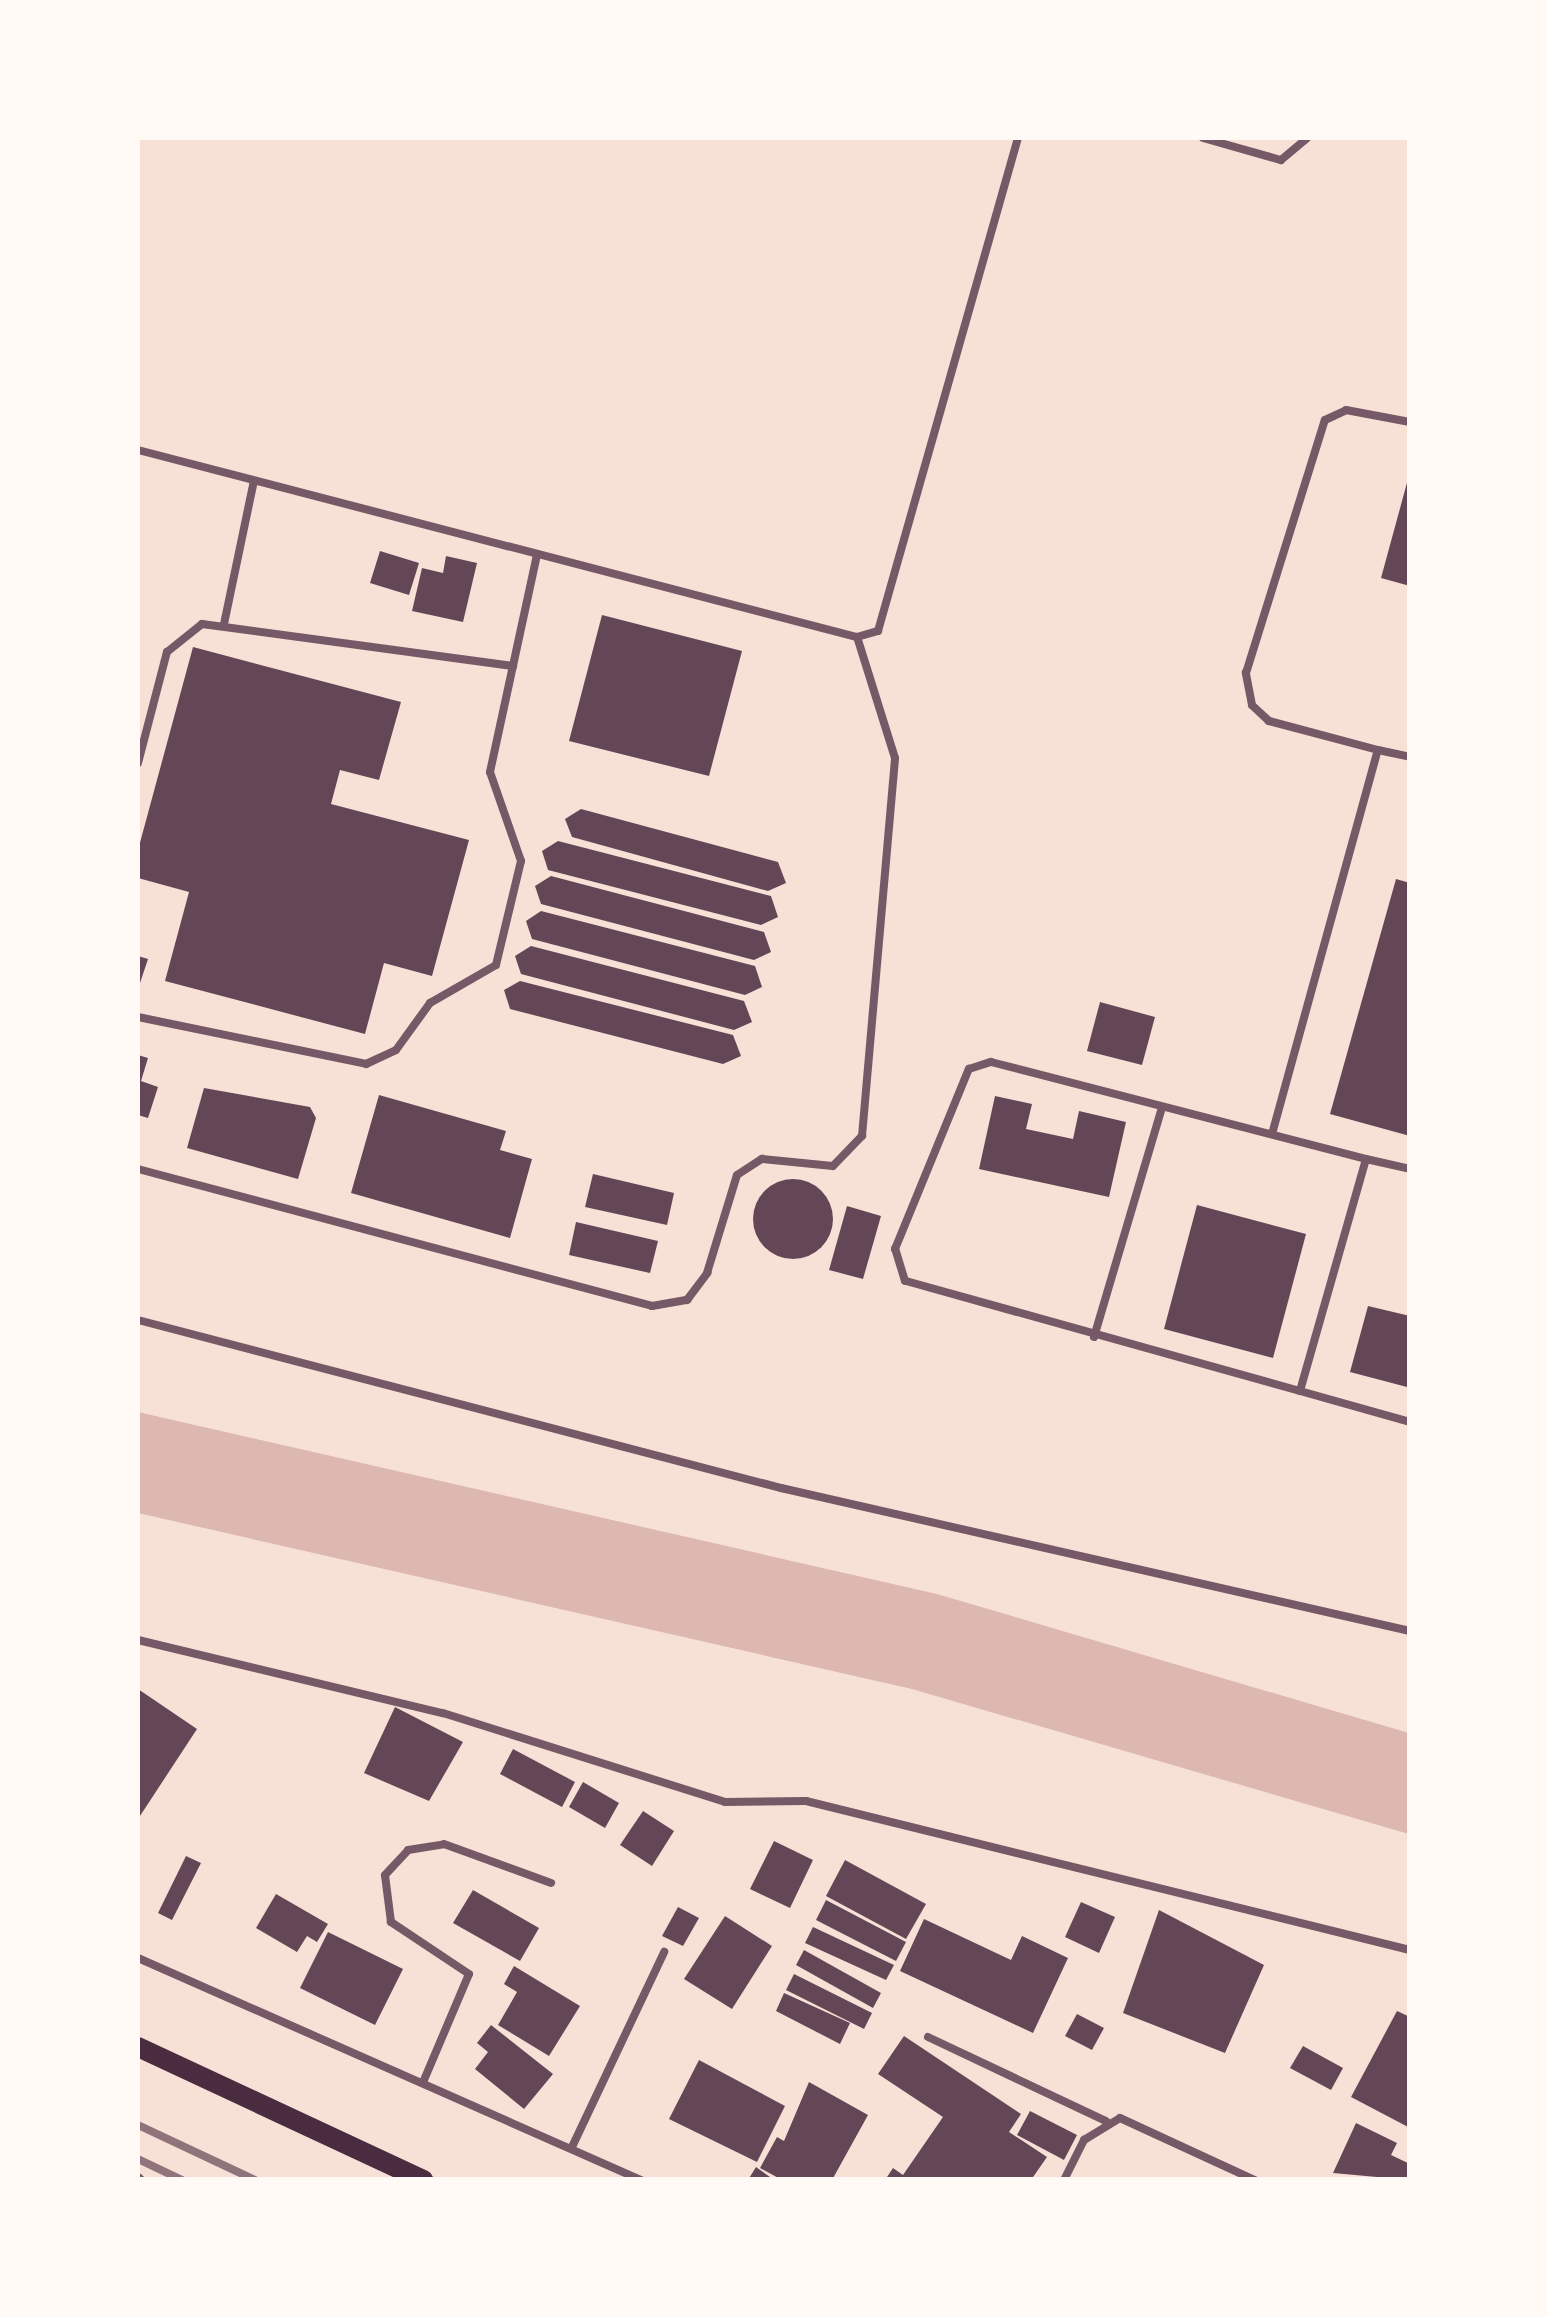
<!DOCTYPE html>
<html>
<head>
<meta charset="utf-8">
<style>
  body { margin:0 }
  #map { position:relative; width:1547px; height:2317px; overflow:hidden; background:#f7e1d7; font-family:"Public Sans",sans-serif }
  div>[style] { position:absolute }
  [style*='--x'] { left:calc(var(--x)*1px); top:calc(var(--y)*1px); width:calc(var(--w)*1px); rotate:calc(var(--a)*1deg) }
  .water>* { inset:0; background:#dcb8b0 }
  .building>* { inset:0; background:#644757 }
  .round { border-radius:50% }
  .service>* { height:8px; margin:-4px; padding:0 4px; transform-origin:4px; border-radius:4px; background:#755966 }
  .minor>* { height:10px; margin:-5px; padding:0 5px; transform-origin:5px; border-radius:5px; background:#755966 }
  .secondary>* { height:20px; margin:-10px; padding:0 10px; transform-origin:10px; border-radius:10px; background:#4a2c40 }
  .rail>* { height:8px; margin:-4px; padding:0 4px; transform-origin:4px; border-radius:4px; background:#8f747c }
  span { translate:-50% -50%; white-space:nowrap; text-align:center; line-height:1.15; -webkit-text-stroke:8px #fffaf5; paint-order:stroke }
  .frame { position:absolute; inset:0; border:140px solid #fffaf5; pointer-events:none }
</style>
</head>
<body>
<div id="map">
  <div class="water">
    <i style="clip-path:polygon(138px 1412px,937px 1594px,1409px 1733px,1409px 1834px,912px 1689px,138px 1513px)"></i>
  </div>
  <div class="building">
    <i style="clip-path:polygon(1408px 479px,1410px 480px,1410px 586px,1381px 578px)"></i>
    <i style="clip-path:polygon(380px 551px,419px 563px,409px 595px,370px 583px)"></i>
    <i style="clip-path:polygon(446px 556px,477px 563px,463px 622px,412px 611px,422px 568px,443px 573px)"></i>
    <i style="clip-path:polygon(602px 615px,742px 651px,709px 776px,569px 741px)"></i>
    <i style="clip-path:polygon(193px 647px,401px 702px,379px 780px,340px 770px,331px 804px,469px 840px,432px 976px,384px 963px,365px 1034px,165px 981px,189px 892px,138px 878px,138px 850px)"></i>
    <i style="clip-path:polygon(581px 809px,778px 862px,786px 883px,768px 891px,572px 837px,565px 819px)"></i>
    <i style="clip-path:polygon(558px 841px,771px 896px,778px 917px,761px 925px,548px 870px,542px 851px)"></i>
    <i style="clip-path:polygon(551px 876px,764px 932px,771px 952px,754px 960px,541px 904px,535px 886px)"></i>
    <i style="clip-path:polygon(1396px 879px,1410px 883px,1410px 1136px,1330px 1114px)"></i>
    <i style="clip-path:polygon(541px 911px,755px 966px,762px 987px,745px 995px,532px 939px,526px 921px)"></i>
    <i style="clip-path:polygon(531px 946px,744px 1001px,752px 1022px,734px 1030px,521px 974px,515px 956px)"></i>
    <i style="clip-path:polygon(138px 956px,148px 959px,138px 989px)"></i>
    <i style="clip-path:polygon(520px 981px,733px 1035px,741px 1056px,723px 1064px,510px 1009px,504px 990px)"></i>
    <i style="clip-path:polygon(1100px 1002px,1155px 1017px,1142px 1065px,1087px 1051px)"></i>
    <i style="clip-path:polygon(138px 1055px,148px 1058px,141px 1081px,158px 1087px,148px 1118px,138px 1115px)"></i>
    <i style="clip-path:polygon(204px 1088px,310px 1107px,316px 1118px,298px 1179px,187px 1148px)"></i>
    <i style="clip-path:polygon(379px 1095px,506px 1131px,500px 1150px,532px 1159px,510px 1238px,351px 1193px)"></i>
    <i style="clip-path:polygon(995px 1096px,1032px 1104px,1026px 1129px,1073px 1139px,1079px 1111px,1126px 1122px,1109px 1197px,979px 1169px)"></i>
    <i style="clip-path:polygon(593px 1174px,674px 1193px,667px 1225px,585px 1207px)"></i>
    <i class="round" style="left:753px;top:1179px;width:80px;height:80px"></i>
    <i style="clip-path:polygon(1197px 1205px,1306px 1234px,1273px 1358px,1164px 1329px)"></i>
    <i style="clip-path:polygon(847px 1206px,881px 1216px,863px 1279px,829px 1270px)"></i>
    <i style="clip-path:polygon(576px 1222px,658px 1241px,650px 1273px,569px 1255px)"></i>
    <i style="clip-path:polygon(1368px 1306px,1410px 1316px,1407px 1387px,1350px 1372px)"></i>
    <i style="clip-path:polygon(138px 1689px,197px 1729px,138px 1819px)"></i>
    <i style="clip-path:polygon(395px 1707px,463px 1742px,429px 1801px,364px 1773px)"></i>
    <i style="clip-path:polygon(513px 1749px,575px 1782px,562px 1807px,500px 1774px)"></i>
    <i style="clip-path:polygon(583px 1782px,619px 1803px,605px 1828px,569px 1807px)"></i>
    <i style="clip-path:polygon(643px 1811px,674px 1831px,652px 1866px,620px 1845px)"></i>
    <i style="clip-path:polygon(774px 1841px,813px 1860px,790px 1908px,750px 1889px)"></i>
    <i style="clip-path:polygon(186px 1856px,201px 1863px,172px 1920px,158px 1913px)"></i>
    <i style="clip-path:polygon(845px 1860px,926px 1904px,906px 1939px,826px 1896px)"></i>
    <i style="clip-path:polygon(473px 1890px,539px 1928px,520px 1961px,453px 1923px)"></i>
    <i style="clip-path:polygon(276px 1894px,328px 1924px,317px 1942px,307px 1936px,297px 1952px,256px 1928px)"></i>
    <i style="clip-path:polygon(826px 1900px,906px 1942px,896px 1961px,816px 1920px)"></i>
    <i style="clip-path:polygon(1081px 1902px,1115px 1917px,1099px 1953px,1065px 1937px)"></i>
    <i style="clip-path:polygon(678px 1907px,699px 1918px,683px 1946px,662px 1936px)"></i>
    <i style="clip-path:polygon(1159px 1910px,1264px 1965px,1225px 2053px,1123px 2013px)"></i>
    <i style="clip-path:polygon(725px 1916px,772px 1946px,732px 2009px,684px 1979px)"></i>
    <i style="clip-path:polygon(924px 1919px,1011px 1960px,1022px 1936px,1068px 1958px,1033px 2033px,900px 1971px)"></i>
    <i style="clip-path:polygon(813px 1927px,894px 1965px,886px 1980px,805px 1943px)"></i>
    <i style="clip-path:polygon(328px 1932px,403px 1969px,375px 2025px,300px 1988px)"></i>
    <i style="clip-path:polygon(804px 1950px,881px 1993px,873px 2008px,796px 1965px)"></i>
    <i style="clip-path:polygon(514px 1966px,580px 2006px,549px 2056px,498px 2025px,517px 1992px,504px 1984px)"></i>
    <i style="clip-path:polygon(794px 1974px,872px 2013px,864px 2029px,786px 1990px)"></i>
    <i style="clip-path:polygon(784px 1993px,850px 2023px,840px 2044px,776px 2011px)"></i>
    <i style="clip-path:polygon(1397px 2011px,1410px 2017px,1410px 2128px,1351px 2097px)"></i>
    <i style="clip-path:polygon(1077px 2014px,1104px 2028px,1092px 2050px,1065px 2036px)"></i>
    <i style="clip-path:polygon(491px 2025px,553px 2074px,524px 2109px,475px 2069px,488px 2052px,477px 2043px)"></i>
    <i style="clip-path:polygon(904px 2036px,1021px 2114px,1009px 2132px,1047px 2157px,1031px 2180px,885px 2180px,893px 2168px,903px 2175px,943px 2117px,878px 2074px)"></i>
    <i style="clip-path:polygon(1303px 2046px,1343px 2068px,1331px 2090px,1290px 2068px)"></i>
    <i style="clip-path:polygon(699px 2060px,785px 2106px,757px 2162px,669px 2119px)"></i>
    <i style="clip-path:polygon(809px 2082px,868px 2115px,832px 2180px,782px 2180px,760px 2168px,777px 2137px,784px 2141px)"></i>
    <i style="clip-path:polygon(1030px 2111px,1077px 2135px,1064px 2160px,1017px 2135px)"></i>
    <i style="clip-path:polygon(1356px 2123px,1397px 2143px,1391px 2155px,1410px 2164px,1410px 2180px,1333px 2173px)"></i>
    <i style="clip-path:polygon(756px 2167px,774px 2180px,748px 2180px)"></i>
  </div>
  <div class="service">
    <i style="--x:1203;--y:138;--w:81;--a:15.8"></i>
    <i style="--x:1281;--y:160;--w:34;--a:-40"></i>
    <i style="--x:138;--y:450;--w:743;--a:14.58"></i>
    <i style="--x:857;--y:637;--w:22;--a:-16"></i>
    <i style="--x:878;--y:631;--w:512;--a:-74.15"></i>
    <i style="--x:224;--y:624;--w:146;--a:-78.2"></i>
    <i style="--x:1378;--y:750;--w:113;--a:-165.1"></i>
    <i style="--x:1269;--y:721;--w:23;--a:-137"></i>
    <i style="--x:1252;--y:705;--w:33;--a:-101"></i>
    <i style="--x:1246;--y:673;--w:265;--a:-72.7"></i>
    <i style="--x:1325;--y:420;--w:23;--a:-25"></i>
    <i style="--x:1346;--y:410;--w:65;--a:10.6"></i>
    <i style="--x:138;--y:763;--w:115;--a:-75.4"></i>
    <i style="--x:167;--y:652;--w:45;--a:-38.7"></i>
    <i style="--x:202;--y:624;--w:314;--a:7.7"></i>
    <i style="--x:138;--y:1017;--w:233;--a:11.6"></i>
    <i style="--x:366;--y:1064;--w:33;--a:-25"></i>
    <i style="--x:396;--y:1050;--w:58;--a:-54.1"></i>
    <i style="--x:430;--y:1003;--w:76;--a:-29.9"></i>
    <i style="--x:496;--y:965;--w:107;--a:-76.5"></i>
    <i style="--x:521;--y:861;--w:94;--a:-109.2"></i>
    <i style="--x:490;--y:772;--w:223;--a:-77.8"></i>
    <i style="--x:1272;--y:1134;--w:398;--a:-74.6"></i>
    <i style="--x:1378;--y:750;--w:33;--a:12"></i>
    <i style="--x:1366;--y:1159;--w:45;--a:12.8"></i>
    <i style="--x:138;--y:1169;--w:532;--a:14.92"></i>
    <i style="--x:652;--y:1306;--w:36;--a:-10"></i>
    <i style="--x:687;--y:1300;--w:34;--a:-53"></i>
    <i style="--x:707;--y:1273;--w:102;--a:-73"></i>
    <i style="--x:737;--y:1175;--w:30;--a:-33"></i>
    <i style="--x:762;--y:1159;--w:71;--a:5.6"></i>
    <i style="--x:833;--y:1166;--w:42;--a:-46"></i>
    <i style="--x:862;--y:1136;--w:379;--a:-85"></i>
    <i style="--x:895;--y:758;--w:127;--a:-107.4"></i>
    <i style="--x:138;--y:1320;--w:665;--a:14.64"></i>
    <i style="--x:781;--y:1488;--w:645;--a:12.81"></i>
    <i style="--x:1094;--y:1337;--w:240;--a:-73.5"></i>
    <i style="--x:1300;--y:1391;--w:410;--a:-164.4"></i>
    <i style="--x:905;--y:1281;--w:34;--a:-107"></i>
    <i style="--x:895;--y:1249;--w:195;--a:-67.7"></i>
    <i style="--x:969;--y:1069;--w:23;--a:-18"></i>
    <i style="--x:991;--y:1062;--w:387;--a:14.5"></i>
    <i style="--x:1366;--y:1159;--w:241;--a:105.9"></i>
    <i style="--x:1300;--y:1391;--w:114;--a:15.7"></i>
    <i style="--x:138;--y:1640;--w:314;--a:13.5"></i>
    <i style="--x:443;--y:1713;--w:296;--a:17.5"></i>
    <i style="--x:725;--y:1802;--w:81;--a:-0.7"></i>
    <i style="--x:806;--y:1801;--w:622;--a:13.86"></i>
    <i style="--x:138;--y:1958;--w:550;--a:23.81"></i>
    <i style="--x:928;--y:2037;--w:197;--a:25.3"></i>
    <i style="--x:424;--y:2080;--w:115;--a:-67"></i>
    <i style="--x:469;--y:1974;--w:94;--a:-146.3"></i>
    <i style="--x:391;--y:1922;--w:47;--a:-97.3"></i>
    <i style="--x:385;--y:1875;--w:34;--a:-47"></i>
    <i style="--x:408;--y:1850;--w:36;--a:-9"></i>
    <i style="--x:444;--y:1844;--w:114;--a:20"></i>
    <i style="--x:572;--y:2147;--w:216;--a:-64.7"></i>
    <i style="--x:1064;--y:2180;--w:45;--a:-63.4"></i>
    <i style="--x:1084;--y:2140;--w:42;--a:-31.4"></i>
    <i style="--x:1120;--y:2118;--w:149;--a:24.7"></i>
  </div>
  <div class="minor">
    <i style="--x:138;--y:2178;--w:3;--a:45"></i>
  </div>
  <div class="secondary">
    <i style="--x:138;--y:2047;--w:315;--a:25"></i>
  </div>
  <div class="rail">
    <i style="--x:138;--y:2125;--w:129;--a:25.2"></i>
    <i style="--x:138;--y:2159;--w:49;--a:25.5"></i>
  </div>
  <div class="frame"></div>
</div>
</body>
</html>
